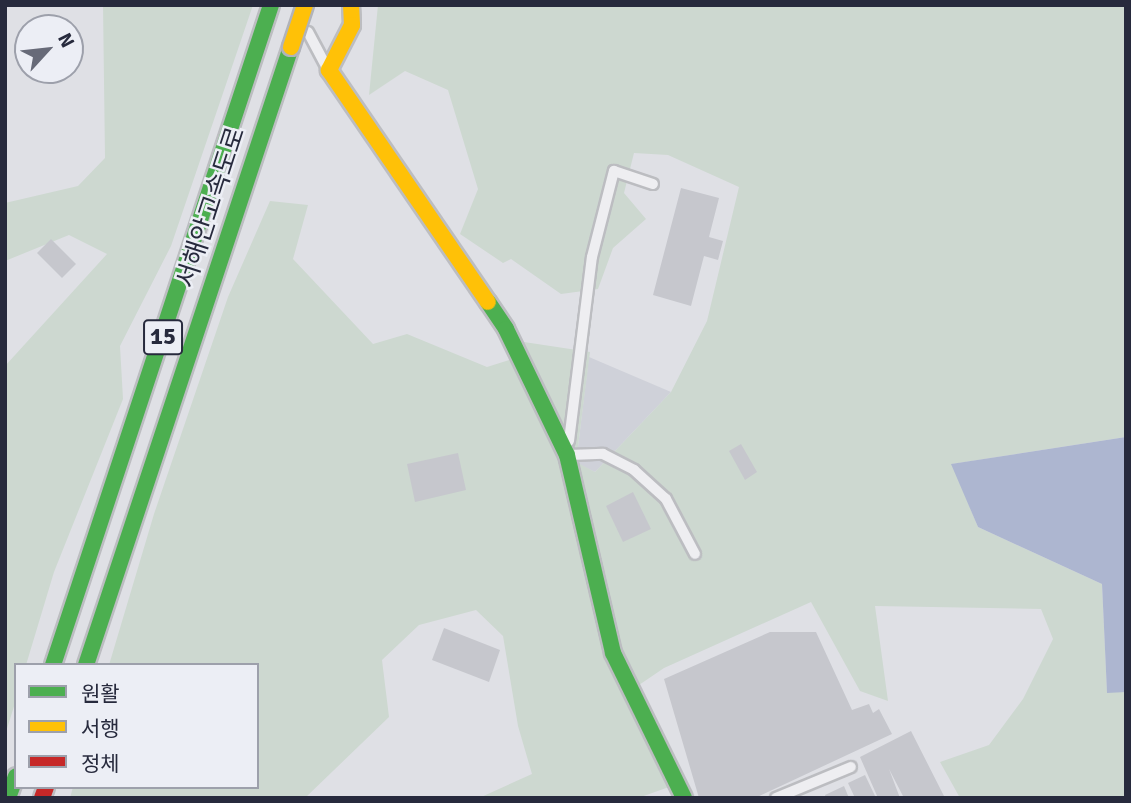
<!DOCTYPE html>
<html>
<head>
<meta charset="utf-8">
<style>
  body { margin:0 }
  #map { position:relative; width:1131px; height:803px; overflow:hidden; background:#dfe0e5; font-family:Signika,"Noto Sans KR",sans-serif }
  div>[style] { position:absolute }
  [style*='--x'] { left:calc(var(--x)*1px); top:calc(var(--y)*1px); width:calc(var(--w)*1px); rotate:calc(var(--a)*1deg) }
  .built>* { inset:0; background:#cfd1d9 }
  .green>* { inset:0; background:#cdd8d0 }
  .water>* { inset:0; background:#adb6d0 }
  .building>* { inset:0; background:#c6c7cd }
  .roads { filter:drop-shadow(2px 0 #bcbdc1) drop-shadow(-2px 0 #bcbdc1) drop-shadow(0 2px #bcbdc1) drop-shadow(0 -2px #bcbdc1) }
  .lane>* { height:10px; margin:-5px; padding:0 5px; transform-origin:5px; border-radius:5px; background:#eeeef1 }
  .fast>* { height:16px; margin:-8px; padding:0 8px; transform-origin:8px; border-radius:8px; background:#4caf50 }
  .slow>* { height:16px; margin:-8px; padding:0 8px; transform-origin:8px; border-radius:8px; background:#ffc107 }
  .jam>* { height:16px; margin:-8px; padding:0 8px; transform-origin:8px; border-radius:8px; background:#c62828 }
  .bridges { filter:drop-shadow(2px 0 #b1b3b9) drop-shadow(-2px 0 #b1b3b9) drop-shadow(0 2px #b1b3b9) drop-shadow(0 -2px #b1b3b9) }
  .slow-bridge>* { height:16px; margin:-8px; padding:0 8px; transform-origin:8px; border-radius:8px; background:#ffc107 }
  span { translate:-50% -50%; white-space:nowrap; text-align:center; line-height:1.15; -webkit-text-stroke:5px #eceef5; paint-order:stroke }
  .shield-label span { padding:2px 5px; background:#eceef5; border:2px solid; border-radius:5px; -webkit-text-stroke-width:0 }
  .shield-label { font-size:24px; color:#272a3d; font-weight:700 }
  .street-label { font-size:26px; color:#272a3d }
  .frame { position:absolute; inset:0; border:7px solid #272a3d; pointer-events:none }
  .legend { position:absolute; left:14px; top:663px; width:245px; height:126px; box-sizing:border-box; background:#eceef5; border:2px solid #9da0ab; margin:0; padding:9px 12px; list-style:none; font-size:21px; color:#272a3d }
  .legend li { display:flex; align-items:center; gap:14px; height:35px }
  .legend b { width:35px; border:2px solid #9da0ab }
  .north { position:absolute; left:14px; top:14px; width:70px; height:70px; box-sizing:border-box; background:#eceef5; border:2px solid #9da0ab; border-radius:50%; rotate:63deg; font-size:19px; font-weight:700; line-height:28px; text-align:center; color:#272a3d }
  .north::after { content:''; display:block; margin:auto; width:24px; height:32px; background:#676a78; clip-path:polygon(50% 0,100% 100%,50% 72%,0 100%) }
</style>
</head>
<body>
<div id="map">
  <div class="built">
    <i style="clip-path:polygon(589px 357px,671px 392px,595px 472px,576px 463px)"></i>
  </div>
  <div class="green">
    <i style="clip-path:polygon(103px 5px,253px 5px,171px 246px,120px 346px,123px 399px,54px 572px,26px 665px,16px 665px,16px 700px,5px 735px,5px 366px,107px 254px,69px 235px,5px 261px,5px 203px,78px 186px,105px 158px)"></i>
    <i style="clip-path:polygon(378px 5px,1126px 5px,1126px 437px,952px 464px,978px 527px,1102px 584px,1107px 692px,1126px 692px,1126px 798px,960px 798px,940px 762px,989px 745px,1023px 699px,1053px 639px,1041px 609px,875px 606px,888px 701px,860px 691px,811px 602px,664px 668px,639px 685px,669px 787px,638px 798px,479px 798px,532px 774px,518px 726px,503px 636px,476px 610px,419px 625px,382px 660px,389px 717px,305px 798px,70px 798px,73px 787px,257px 787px,257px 665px,109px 665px,154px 514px,228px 297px,270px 201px,308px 205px,293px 259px,373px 344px,407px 334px,487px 367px,512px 359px,524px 342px,590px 352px,576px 462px,595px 472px,671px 392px,707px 321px,739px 187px,668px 155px,634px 153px,624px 193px,646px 219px,613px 248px,598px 289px,561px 294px,511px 259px,503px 263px,460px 234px,478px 189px,448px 90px,405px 71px,369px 95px)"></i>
  </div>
  <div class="water">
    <i style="clip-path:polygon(1126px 437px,1126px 692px,1107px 693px,1102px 584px,978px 527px,951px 464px)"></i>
  </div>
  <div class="building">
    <i style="clip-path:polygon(681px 188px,719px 198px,709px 237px,723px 241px,718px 260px,704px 256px,691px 306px,653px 295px)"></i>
    <i style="clip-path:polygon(51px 239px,76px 264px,62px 278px,37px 253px)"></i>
    <i style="clip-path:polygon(741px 444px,757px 472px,745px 480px,729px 451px)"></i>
    <i style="clip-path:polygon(458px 453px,466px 490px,415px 502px,407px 464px)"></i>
    <i style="clip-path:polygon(633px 492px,651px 529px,623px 542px,606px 506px)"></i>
    <i style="clip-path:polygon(444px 628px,500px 650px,489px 682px,432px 660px)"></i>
    <i style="clip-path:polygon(770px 632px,816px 632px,852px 710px,869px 704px,873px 713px,879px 709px,892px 734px,755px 798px,699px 798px,664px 679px)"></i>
    <i style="clip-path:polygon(911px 731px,945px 798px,904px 798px,889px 769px,900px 798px,878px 798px,860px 757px)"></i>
    <i style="clip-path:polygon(865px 775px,876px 798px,855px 798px,848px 783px)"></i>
    <i style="clip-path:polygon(844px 786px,849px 798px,826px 798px,825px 795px)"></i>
  </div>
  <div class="roads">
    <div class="lane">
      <i style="--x:308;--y:32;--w:40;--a:62"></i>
      <i style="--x:569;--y:441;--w:185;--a:-82.9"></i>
      <i style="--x:592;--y:257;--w:89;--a:-75.7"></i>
      <i style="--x:614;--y:171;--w:41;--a:18.4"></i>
      <i style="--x:569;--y:455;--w:34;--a:-2"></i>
      <i style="--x:603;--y:454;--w:35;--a:27"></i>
      <i style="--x:634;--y:470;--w:43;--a:42.2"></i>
      <i style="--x:666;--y:499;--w:62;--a:62.2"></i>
      <i style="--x:776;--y:798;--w:81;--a:-22.5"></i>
    </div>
    <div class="fast">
      <i style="--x:488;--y:302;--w:32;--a:56"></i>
      <i style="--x:506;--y:329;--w:140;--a:64.2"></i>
      <i style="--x:567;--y:455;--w:203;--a:76.9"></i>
      <i style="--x:613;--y:653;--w:161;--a:63.9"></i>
      <i style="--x:53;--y:665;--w:695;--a:-71.72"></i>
      <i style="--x:86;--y:665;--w:651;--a:-71.65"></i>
      <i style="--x:8;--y:798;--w:23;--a:-70"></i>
    </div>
    <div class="slow">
      <i style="--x:351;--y:5;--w:20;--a:87"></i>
      <i style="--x:352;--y:25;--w:51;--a:117.1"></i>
      <i style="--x:329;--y:70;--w:281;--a:55.6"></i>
    </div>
    <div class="jam">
      <i style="--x:42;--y:798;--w:12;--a:-70"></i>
    </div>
  </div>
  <div class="bridges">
    <div class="slow-bridge">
      <i style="--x:291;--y:47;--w:44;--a:-71.6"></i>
    </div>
  </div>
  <div class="shield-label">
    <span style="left:163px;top:337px">15</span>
  </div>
  <div class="street-label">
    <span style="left:212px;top:208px;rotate:-72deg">서해안고속도로</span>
  </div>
  <div class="frame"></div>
  <ul class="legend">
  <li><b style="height:9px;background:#4caf50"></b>원활</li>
  <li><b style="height:9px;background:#ffc107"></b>서행</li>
  <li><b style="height:9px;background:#c62828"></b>정체</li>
  </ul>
  <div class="north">N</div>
</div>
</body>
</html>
